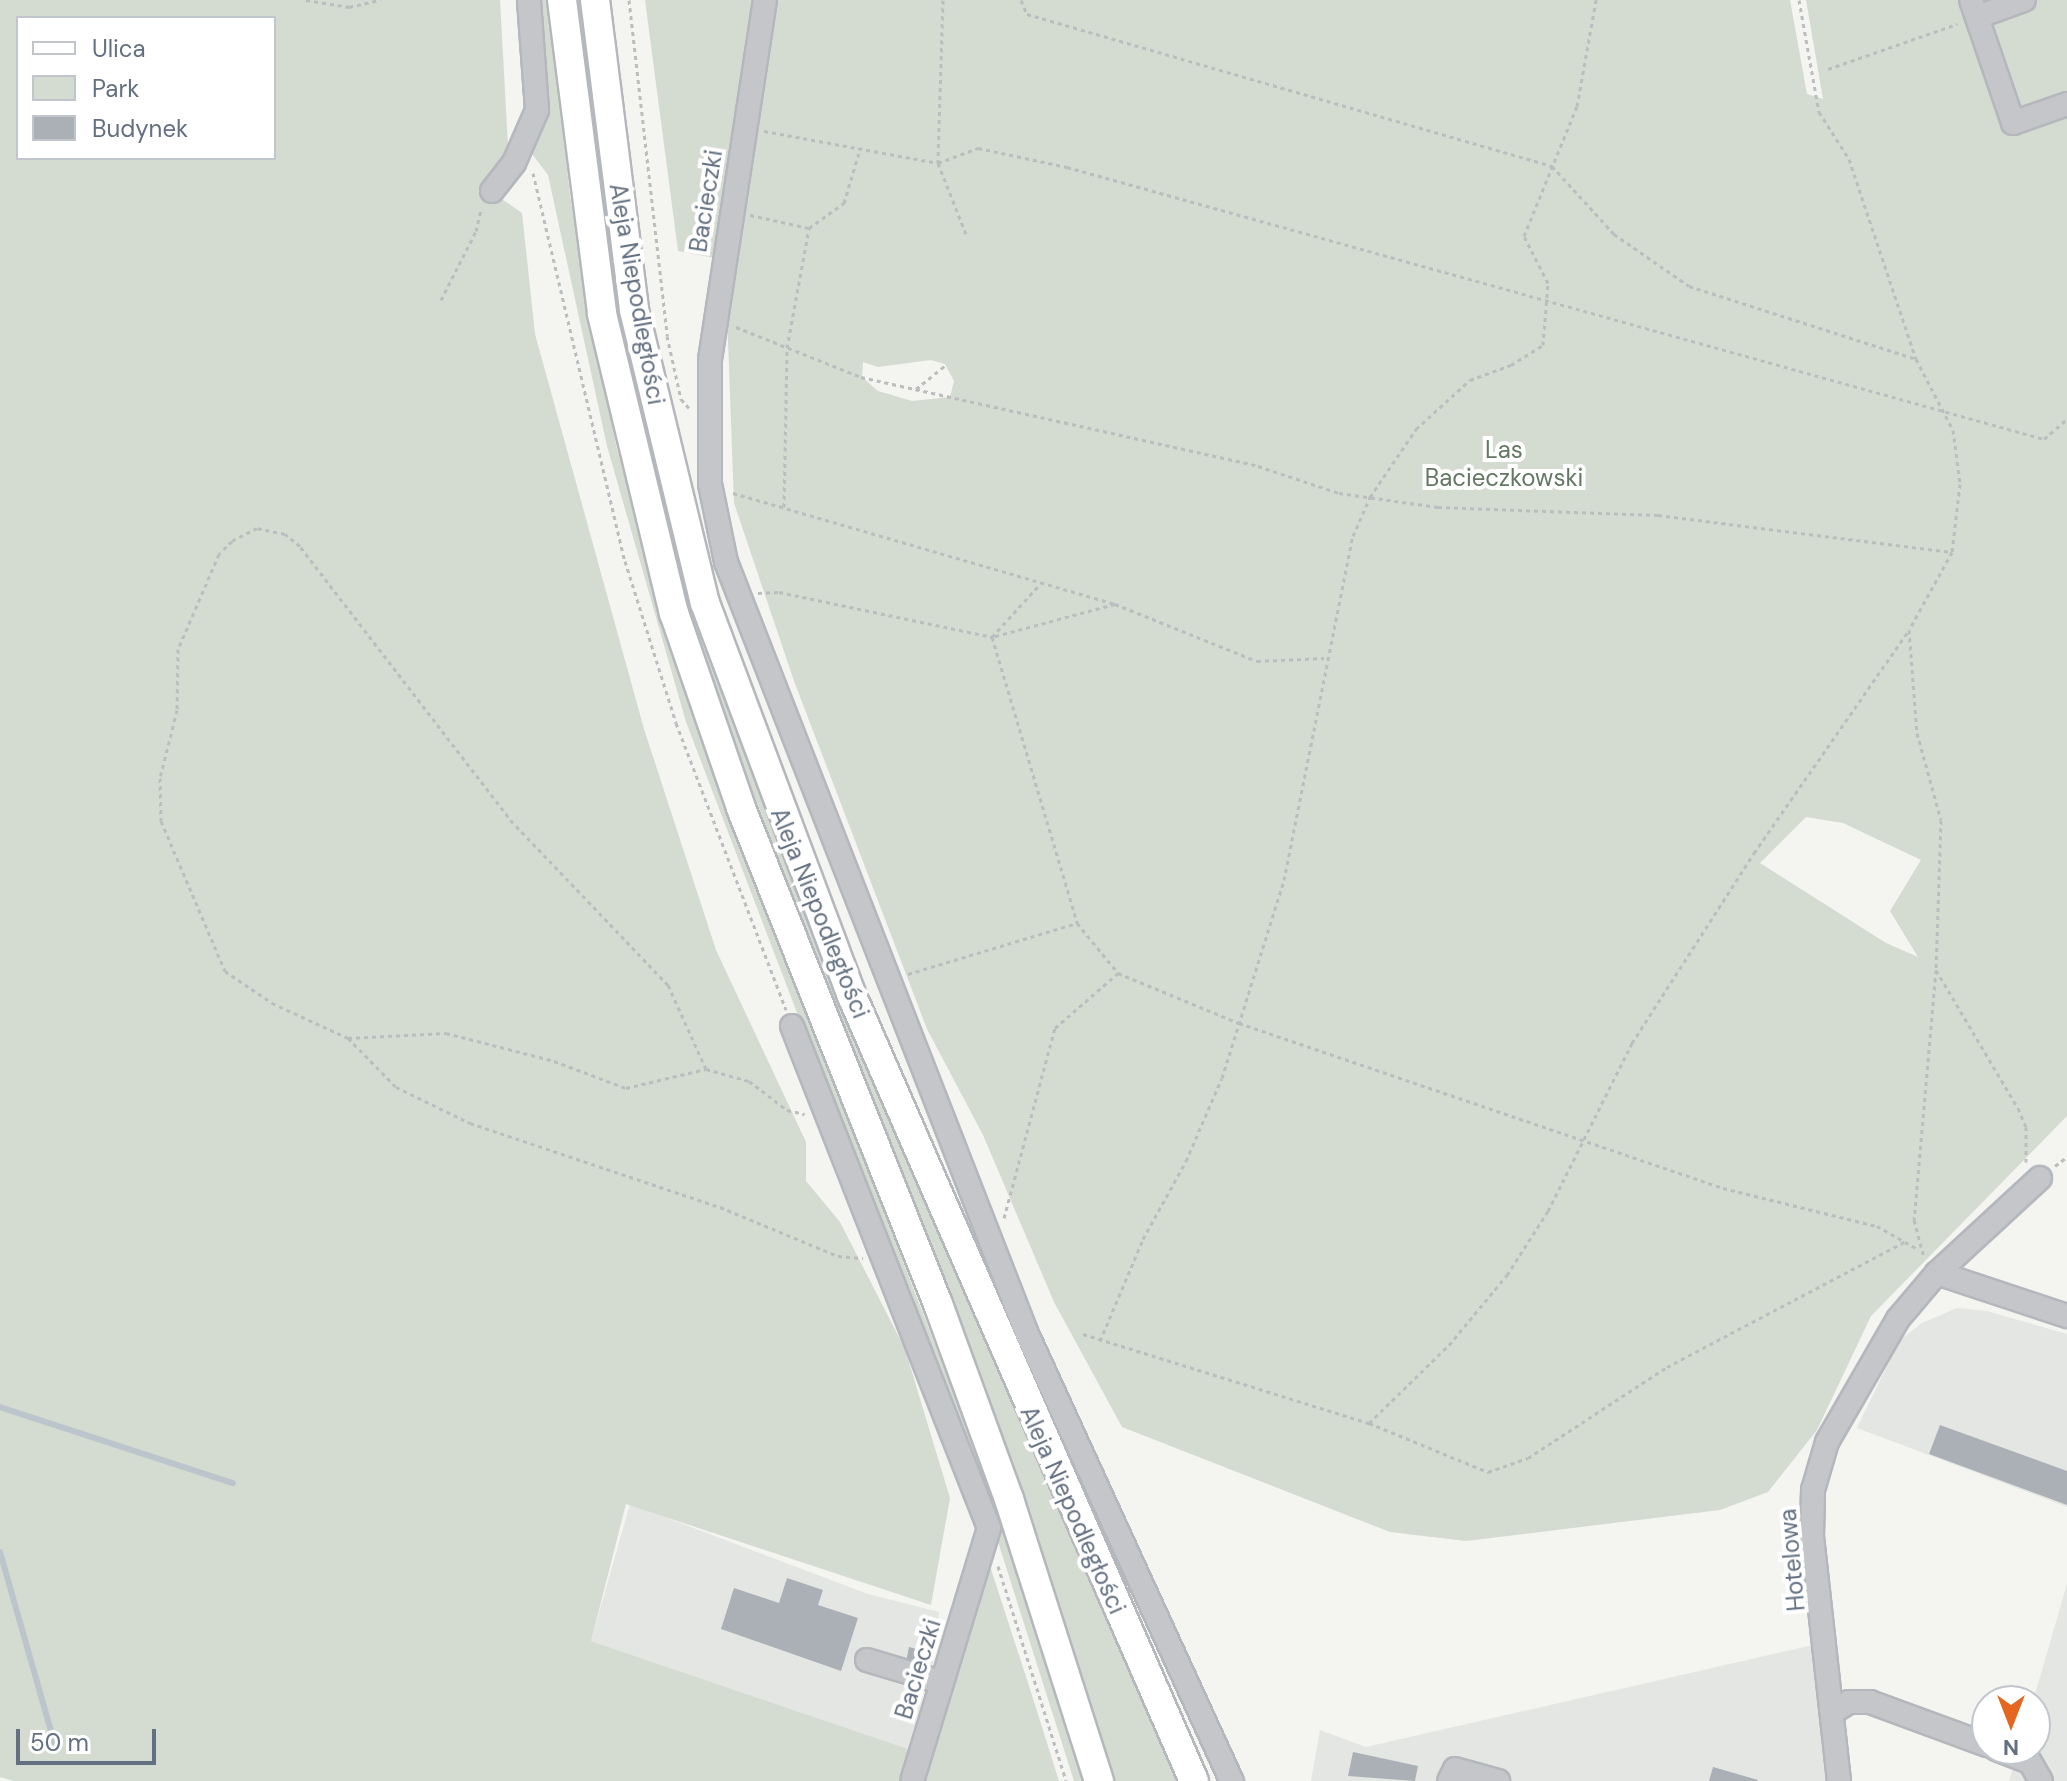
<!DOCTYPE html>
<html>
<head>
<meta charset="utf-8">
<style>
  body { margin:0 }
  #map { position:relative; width:2067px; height:1781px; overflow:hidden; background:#f4f4f0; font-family:"DM Sans",sans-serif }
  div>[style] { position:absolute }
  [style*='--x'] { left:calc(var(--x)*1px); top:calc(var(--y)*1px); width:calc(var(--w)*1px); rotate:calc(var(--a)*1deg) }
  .built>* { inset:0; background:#e4e6e3 }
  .green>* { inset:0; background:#d4dbd1 }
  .stream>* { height:6px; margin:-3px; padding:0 3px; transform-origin:3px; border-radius:3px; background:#bcc5cc }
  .building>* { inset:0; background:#aab0b6 }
  .path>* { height:3px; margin-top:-1.5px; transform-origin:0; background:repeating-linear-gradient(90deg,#bbbdbf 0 4px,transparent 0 8px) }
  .roads { filter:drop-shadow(2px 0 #b4b7bc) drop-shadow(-2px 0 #b4b7bc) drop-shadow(0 2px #b4b7bc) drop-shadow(0 -2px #b4b7bc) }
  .minor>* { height:22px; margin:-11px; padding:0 11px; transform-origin:11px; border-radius:11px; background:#c4c6ca }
  .major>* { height:28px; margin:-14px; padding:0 14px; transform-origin:14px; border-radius:14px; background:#fff }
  span { translate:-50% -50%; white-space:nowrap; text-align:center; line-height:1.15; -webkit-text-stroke:8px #fff; paint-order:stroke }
  .street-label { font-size:24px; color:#637081 }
  .park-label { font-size:24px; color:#637862 }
  .legend { position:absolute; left:16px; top:16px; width:260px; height:144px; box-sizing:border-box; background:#fff; border:2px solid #c1c6cd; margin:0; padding:10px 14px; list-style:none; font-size:24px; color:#637081 }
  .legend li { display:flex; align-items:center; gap:16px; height:40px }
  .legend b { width:40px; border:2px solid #c1c6cd }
  .north { position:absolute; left:1971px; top:1685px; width:80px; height:80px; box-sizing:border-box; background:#fff; border:2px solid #c1c6cd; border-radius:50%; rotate:180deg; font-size:22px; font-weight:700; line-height:32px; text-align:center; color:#637081 }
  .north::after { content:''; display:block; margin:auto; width:28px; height:36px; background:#e46620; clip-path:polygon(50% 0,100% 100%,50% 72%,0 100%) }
  .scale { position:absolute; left:16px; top:1729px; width:140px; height:36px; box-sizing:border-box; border:4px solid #637081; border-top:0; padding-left:10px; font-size:24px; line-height:28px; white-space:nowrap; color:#637081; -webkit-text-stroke:6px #fff; paint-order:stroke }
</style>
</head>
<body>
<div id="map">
  <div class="built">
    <i style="clip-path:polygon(1957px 1308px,1987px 1311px,2067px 1334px,2067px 1507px,1857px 1428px,1899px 1341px,1922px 1323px)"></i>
    <i style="clip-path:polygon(630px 1504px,868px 1594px,939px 1612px,936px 1651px,908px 1749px,591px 1641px)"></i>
    <i style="clip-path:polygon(2067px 1584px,2067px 1781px,2009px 1781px,2019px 1749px,2035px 1749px,2033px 1701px)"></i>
    <i style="clip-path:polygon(1835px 1640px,1852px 1781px,1311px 1781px,1320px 1730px,1366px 1747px)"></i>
  </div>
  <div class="green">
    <i style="clip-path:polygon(evenodd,0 0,500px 0,508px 146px,486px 188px,522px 213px,535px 334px,644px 729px,716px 950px,806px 1142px,806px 1181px,840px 1222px,905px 1349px,950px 1498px,931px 1605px,626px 1504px,591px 1641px,908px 1749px,901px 1781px,14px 1781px,0 1777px,0 0,18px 18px,274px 18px,274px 158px,18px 158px,18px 18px)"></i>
    <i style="clip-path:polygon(537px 0,550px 0,570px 196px,616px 445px,695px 721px,1004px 1524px,1086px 1781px,1074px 1781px,993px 1526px,686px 722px,607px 446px,548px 175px,532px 154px,544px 110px)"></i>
    <i style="clip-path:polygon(577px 0,584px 0,599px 150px,648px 429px,678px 549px,728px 709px,876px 1089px,1183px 1781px,1111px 1781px,1070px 1644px,950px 1300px,721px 710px,672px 551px,612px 295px)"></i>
    <i style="clip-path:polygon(evenodd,645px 0,1790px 0,1807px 94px,1823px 99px,1806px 0,2067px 0,2067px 1116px,1871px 1316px,1817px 1430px,1768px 1492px,1720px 1510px,1466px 1541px,1390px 1532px,1122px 1427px,1054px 1302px,983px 1135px,927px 1029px,794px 681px,734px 503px,725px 260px,678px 251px,645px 0,931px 360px,945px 364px,954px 381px,950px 397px,912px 401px,878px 391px,862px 377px,863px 362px,878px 367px,931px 360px,645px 0,1806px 817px,1843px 823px,1921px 860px,1890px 911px,1918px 957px,1886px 943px,1760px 863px,1806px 817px)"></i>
    <i style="clip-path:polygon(988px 1560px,1030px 1689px,1059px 1781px,925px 1781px)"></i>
  </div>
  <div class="stream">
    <i style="--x:0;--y:1407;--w:245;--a:18.1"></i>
    <i style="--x:0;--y:1552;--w:198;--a:74.1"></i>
  </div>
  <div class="building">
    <i style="clip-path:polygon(1940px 1425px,2067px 1471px,2067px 1505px,1929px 1454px)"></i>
    <i style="clip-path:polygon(787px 1578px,823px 1590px,818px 1605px,858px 1618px,841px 1671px,721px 1629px,734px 1588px,779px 1603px)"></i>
    <i style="clip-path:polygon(909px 1647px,928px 1652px,925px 1666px,906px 1662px)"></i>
    <i style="clip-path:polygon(1353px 1752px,1418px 1766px,1415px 1781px,1348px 1776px)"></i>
    <i style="clip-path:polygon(1713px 1767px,1758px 1780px,1757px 1781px,1709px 1781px)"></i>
  </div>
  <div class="path">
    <i style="--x:306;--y:0;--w:44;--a:9.2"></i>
    <i style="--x:349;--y:7;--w:32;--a:-13"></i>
    <i style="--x:629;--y:0;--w:338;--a:83.5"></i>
    <i style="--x:667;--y:336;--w:65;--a:77.5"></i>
    <i style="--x:681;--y:399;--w:12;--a:48"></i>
    <i style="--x:943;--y:0;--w:163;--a:91.8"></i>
    <i style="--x:938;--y:163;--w:76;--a:68.5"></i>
    <i style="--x:1021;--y:0;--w:15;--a:67"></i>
    <i style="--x:1027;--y:14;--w:547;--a:16.15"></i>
    <i style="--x:1552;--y:166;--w:92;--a:47.6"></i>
    <i style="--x:1614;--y:234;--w:91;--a:34.7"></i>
    <i style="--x:1689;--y:286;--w:238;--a:17.8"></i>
    <i style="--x:1799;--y:0;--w:114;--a:79.9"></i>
    <i style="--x:1819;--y:112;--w:56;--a:57.4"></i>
    <i style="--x:1849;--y:159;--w:211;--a:71.5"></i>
    <i style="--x:1916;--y:359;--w:80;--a:62.5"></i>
    <i style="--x:1953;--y:430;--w:54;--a:82.6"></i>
    <i style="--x:1960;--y:484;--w:68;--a:96.7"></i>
    <i style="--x:1952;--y:552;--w:89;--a:118.9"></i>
    <i style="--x:1909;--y:630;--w:103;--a:85.6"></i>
    <i style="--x:1917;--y:733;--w:90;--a:74.6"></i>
    <i style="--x:1941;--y:820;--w:150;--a:91.9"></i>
    <i style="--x:1936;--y:970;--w:251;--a:95"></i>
    <i style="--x:1914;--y:1220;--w:39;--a:75"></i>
    <i style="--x:1828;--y:69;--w:137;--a:-19.2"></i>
    <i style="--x:764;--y:131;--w:177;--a:10.4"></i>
    <i style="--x:938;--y:163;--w:43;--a:-20.6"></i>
    <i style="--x:978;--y:148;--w:91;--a:12.1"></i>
    <i style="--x:1067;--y:167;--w:1014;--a:15.56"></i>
    <i style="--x:2044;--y:439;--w:30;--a:-41"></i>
    <i style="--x:533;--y:173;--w:399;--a:76.7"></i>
    <i style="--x:625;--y:561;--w:170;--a:72.5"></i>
    <i style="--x:676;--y:723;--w:307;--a:69"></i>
    <i style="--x:750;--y:215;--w:60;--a:12.4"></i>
    <i style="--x:441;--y:300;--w:77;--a:-63.1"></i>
    <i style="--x:476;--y:231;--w:23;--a:-77"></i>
    <i style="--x:736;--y:327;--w:135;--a:21.8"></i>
    <i style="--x:861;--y:377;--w:407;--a:12.6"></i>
    <i style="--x:1258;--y:466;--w:85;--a:18.4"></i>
    <i style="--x:1339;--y:493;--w:100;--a:8"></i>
    <i style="--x:1438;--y:507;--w:220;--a:2.1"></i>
    <i style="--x:1658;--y:515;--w:296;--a:7.2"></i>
    <i style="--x:916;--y:389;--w:38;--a:-39"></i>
    <i style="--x:733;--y:493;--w:398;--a:16.2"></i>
    <i style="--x:1115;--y:604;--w:127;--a:165"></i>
    <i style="--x:992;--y:637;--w:72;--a:-47.8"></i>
    <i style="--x:784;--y:507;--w:159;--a:-88.9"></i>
    <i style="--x:787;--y:348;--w:122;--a:-79.6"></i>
    <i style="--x:809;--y:228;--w:43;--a:-35.5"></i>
    <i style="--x:844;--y:203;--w:56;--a:-73.5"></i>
    <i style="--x:758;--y:593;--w:21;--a:-3"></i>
    <i style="--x:779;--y:592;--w:218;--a:11.9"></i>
    <i style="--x:992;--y:637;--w:298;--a:73.4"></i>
    <i style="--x:1077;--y:923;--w:65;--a:50.6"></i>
    <i style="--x:1118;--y:973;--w:131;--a:22.5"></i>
    <i style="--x:1239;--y:1023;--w:511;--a:18.82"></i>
    <i style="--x:1723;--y:1188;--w:159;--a:13.9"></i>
    <i style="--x:1877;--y:1226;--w:48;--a:29.7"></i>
    <i style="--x:1115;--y:604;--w:153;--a:21.9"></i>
    <i style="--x:1257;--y:661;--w:67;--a:-2.6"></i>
    <i style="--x:1936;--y:970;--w:161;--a:59.3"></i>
    <i style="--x:2018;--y:1108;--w:21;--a:67"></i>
    <i style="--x:2026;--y:1127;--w:35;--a:90"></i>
    <i style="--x:908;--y:974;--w:177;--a:-16.8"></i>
    <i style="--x:348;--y:1038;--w:69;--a:45.6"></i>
    <i style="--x:396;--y:1087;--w:82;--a:25.9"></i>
    <i style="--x:470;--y:1123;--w:264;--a:18.6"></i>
    <i style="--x:720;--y:1207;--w:128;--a:22.6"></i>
    <i style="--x:838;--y:1256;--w:25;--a:5"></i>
    <i style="--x:706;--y:1069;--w:92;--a:-114.3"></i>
    <i style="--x:668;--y:985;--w:224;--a:-133.7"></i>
    <i style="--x:513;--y:823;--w:349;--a:-127.6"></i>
    <i style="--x:300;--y:546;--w:19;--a:-141"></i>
    <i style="--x:285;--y:534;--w:29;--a:-168"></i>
    <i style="--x:257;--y:528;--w:28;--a:153"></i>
    <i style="--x:232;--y:541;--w:18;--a:135"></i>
    <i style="--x:219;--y:554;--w:103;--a:113.3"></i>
    <i style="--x:178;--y:649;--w:61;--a:90.9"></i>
    <i style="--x:177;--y:710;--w:70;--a:104"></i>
    <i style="--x:160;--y:778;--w:43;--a:88.7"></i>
    <i style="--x:161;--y:821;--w:163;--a:66.9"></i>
    <i style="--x:225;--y:971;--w:57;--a:34.2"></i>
    <i style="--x:272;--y:1003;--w:84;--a:24.7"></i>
    <i style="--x:348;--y:1038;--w:98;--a:-2.9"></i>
    <i style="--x:446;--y:1033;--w:112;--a:14.5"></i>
    <i style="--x:554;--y:1061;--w:77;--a:20.6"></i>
    <i style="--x:626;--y:1088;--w:82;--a:-13.4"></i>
    <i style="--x:706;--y:1069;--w:45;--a:15.6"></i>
    <i style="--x:749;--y:1081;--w:48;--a:37.3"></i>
    <i style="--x:787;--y:1110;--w:18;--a:13"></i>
    <i style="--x:2055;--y:1166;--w:15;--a:-37"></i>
    <i style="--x:1004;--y:1218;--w:197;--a:-75"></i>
    <i style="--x:1055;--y:1028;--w:84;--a:-41.1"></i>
    <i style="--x:1083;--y:1334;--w:300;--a:17.3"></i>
    <i style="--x:1369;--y:1423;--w:129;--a:22.4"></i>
    <i style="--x:1488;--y:1472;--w:42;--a:-19.3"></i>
    <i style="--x:1528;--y:1458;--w:166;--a:-33.2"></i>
    <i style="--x:1667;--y:1367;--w:270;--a:-27.8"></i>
    <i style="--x:1100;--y:1341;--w:111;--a:-67.1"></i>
    <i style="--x:1143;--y:1239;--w:89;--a:-61.1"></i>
    <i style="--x:1186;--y:1161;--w:90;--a:-66.6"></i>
    <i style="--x:1222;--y:1078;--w:207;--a:-72.6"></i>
    <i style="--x:1284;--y:880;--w:351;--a:-78.7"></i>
    <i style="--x:1353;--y:536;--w:43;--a:-66.4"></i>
    <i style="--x:1370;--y:497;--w:82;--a:-55.9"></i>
    <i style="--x:1416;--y:429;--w:73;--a:-42.2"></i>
    <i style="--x:1470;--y:380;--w:44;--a:-20.1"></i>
    <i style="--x:1511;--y:365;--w:38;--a:-32"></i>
    <i style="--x:1543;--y:345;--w:62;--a:-85.4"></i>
    <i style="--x:1548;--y:283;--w:53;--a:-117.1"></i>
    <i style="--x:1524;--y:236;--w:140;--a:-67.8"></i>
    <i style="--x:1577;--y:106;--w:108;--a:-79.8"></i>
    <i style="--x:1369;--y:1423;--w:112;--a:-44.3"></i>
    <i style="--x:1449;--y:1345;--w:91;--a:-50.4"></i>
    <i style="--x:1507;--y:1275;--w:76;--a:-57.4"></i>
    <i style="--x:1548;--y:1211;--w:188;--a:-63.4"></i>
    <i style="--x:1632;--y:1043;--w:226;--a:-57.3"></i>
    <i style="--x:1754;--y:853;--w:272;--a:-55.2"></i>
    <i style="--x:998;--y:1566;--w:225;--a:72.4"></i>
  </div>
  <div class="roads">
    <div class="minor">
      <i style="--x:765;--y:0;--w:364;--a:98.7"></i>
      <i style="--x:710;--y:360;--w:124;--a:90"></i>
      <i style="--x:710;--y:484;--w:80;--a:78.4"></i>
      <i style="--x:726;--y:562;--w:829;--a:68.7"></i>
      <i style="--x:1027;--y:1334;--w:492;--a:65.4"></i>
      <i style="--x:1971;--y:0;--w:130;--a:71.1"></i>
      <i style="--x:2013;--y:123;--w:57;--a:-19.4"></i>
      <i style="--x:1977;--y:17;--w:50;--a:-19.9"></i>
      <i style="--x:492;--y:191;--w:36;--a:-52"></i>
      <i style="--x:514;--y:163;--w:58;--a:-66.5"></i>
      <i style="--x:537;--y:110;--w:110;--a:-94.2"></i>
      <i style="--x:792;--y:1026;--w:539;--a:68.57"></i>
      <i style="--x:989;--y:1528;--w:264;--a:106.9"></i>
      <i style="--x:1937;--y:1273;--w:137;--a:18.3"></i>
      <i style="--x:867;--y:1660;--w:77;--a:16.6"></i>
      <i style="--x:1833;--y:1712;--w:19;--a:-32"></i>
      <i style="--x:1849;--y:1702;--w:21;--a:0"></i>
      <i style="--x:1870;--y:1702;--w:125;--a:20.2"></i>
      <i style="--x:1996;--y:1749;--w:36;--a:21"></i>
      <i style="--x:2030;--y:1762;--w:22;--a:60"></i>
      <i style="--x:1449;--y:1781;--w:13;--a:-63"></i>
      <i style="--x:1455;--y:1769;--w:45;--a:15.6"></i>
      <i style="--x:1839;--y:1781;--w:245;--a:-96.3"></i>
      <i style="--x:1812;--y:1537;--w:47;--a:-88.8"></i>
      <i style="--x:1813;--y:1490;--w:50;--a:-73.7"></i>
      <i style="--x:1827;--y:1442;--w:142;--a:-60"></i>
      <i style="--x:1898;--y:1319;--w:60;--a:-49.7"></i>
      <i style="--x:1937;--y:1273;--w:140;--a:-42.7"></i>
    </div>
    <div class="major">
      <i style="--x:562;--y:0;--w:317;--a:82.7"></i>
      <i style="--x:602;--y:314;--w:308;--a:76.5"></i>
      <i style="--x:674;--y:613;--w:206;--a:71"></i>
      <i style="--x:741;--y:808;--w:534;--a:68.34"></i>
      <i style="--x:938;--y:1304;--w:208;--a:70"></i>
      <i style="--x:1009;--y:1499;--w:296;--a:72.3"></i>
      <i style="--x:595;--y:0;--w:312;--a:82.8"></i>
      <i style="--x:634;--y:310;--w:301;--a:76.4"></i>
      <i style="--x:705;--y:603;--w:420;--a:69.5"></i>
      <i style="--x:852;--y:996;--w:856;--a:66.46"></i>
    </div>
  </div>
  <div class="street-label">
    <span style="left:706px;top:201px;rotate:-81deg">Bacieczki</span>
    <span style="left:637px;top:294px;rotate:80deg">Aleja Niepodległości</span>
    <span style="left:820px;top:913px;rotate:68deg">Aleja Niepodległości</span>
    <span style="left:1073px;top:1510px;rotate:66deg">Aleja Niepodległości</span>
    <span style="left:1792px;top:1560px;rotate:-95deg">Hotelowa</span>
    <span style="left:918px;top:1669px;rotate:-73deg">Bacieczki</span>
  </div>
  <div class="park-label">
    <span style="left:1504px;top:464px">Las<br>Bacieczkowski</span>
  </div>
  <ul class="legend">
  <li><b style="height:10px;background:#fff"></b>Ulica</li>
  <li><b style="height:22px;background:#d4dbd1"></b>Park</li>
  <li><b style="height:22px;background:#aab0b6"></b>Budynek</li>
  </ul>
  <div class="north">N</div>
  <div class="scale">50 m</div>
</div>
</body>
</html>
